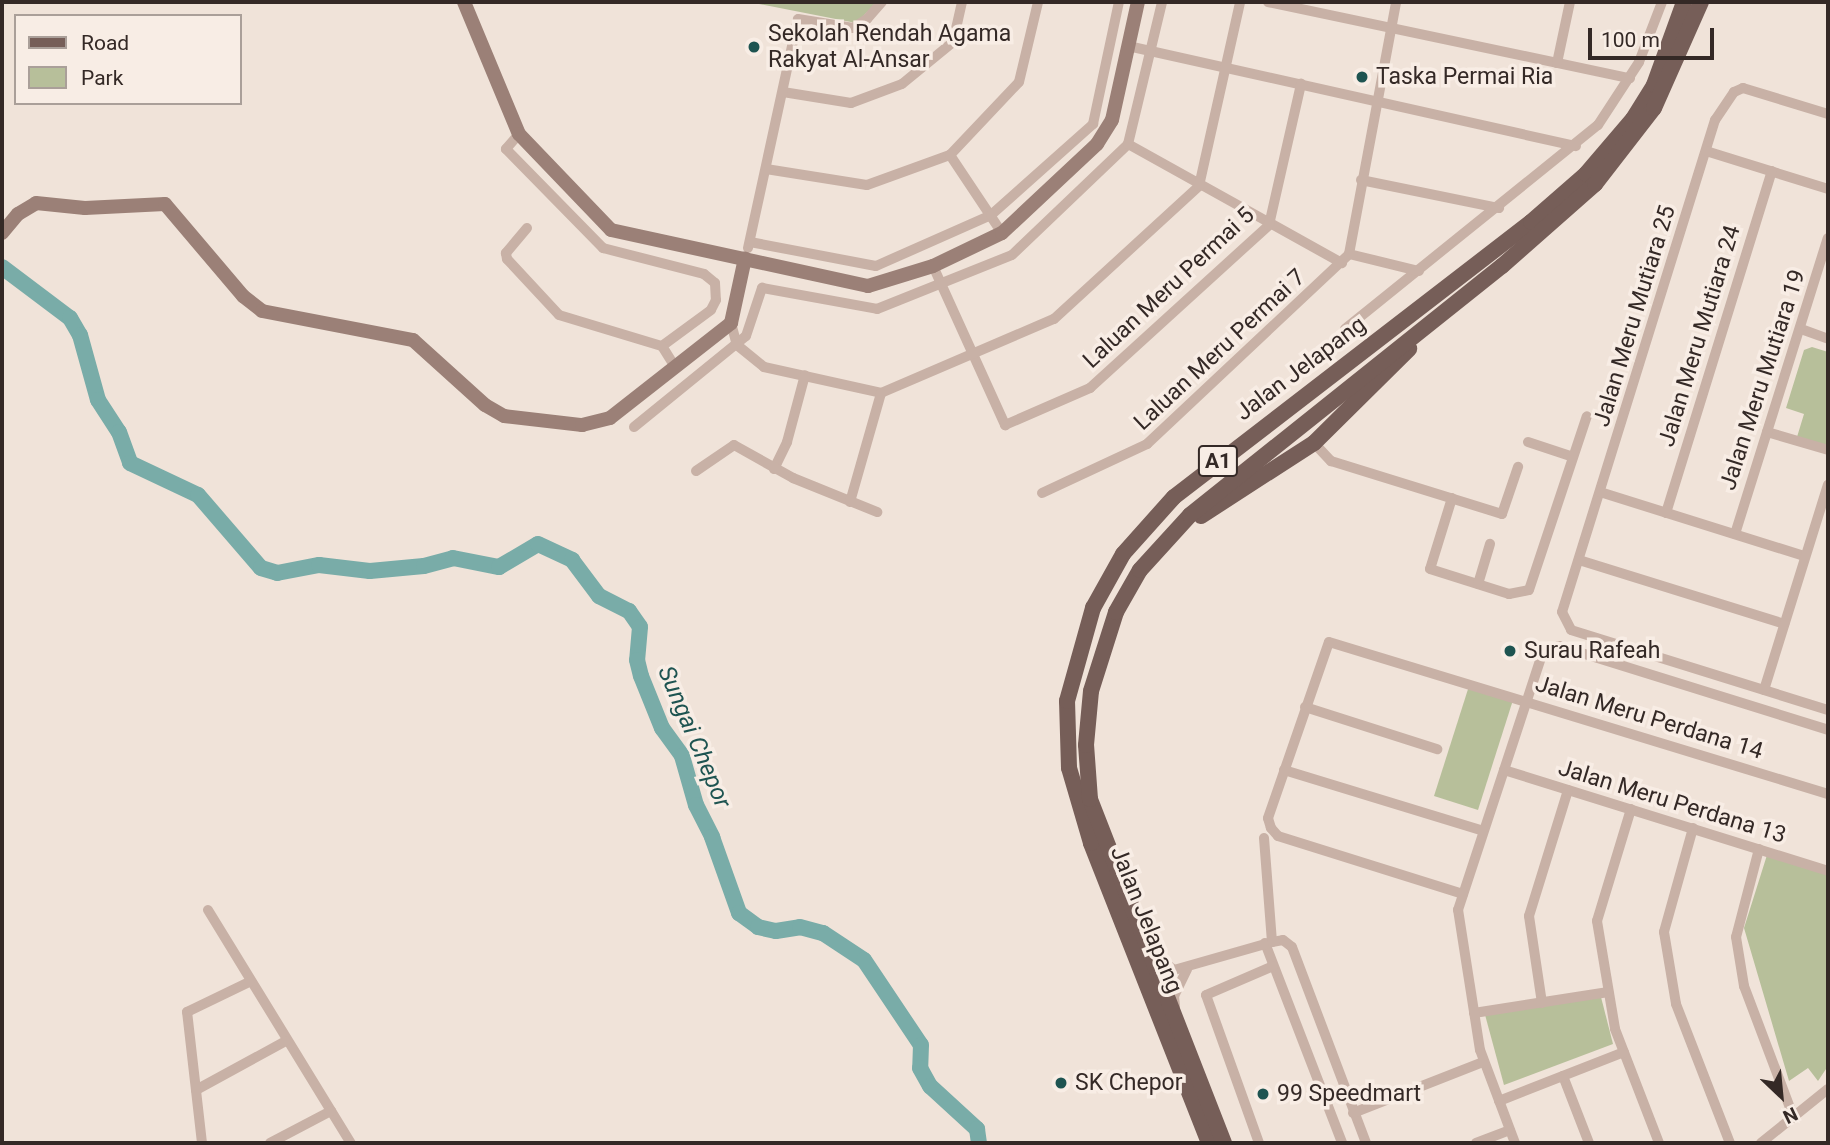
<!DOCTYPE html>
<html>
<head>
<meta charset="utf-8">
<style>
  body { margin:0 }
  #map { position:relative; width:1830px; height:1145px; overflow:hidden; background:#f0e3d9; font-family:Roboto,sans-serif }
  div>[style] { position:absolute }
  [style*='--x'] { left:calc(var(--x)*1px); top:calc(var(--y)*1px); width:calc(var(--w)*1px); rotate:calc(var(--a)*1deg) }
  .green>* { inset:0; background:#b7bf9a }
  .river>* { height:16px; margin:-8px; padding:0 8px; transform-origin:8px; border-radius:8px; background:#79aca8 }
  .street>* { height:10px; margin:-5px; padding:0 5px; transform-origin:5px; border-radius:5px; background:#c8b1a6 }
  .secondary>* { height:14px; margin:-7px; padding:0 7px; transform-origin:7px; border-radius:7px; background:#9b8077 }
  .primary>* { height:16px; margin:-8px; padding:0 8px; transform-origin:8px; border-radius:8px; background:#765e58 }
  .dots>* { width:19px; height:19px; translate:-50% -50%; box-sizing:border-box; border:4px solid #f8ede5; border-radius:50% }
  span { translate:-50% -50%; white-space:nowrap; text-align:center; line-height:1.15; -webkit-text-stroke:7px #f8ede5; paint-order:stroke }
  .shield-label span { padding:2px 5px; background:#f8ede5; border:2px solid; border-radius:5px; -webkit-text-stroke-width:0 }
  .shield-label { font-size:21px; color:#342926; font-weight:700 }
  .poi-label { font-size:23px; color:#342926 }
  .left { translate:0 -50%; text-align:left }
  .street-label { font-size:23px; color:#342926 }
  .water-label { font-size:24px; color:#1e5451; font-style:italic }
  .frame { position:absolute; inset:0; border:4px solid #342926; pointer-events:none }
  .legend { position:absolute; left:14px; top:14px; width:228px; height:91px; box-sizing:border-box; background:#f8ede5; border:2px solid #aa9f99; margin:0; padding:9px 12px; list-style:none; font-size:21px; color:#342926 }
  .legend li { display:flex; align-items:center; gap:14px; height:35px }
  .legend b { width:35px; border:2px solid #aa9f99 }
  .north { position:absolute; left:1746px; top:1061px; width:70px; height:70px; -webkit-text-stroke:5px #f8ede5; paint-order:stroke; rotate:154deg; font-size:19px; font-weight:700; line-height:28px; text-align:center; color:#342926 }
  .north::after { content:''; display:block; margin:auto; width:24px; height:32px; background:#342926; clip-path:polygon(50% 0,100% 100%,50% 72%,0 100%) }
  .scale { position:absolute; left:1588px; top:28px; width:126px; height:32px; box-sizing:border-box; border:4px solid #342926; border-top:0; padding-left:9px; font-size:21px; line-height:24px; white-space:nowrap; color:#342926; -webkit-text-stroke:5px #f8ede5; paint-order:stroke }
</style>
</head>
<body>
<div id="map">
  <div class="green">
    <i style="clip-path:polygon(749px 2px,877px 2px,856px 23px)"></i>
    <i style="clip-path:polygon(1812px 347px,1828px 352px,1828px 447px,1797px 437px,1804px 414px,1786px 408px,1804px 350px)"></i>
    <i style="clip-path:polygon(1469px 686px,1513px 700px,1478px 810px,1434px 796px)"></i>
    <i style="clip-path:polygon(1767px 855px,1828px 875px,1828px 1066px,1818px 1081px,1808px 1068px,1789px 1081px,1744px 928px)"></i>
    <i style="clip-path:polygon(1601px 997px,1613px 1044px,1504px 1085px,1484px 1011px)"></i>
  </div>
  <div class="river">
    <i style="--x:2;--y:267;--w:85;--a:36.9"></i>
    <i style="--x:70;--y:318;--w:20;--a:60"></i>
    <i style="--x:80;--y:335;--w:67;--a:74.5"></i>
    <i style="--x:98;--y:400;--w:38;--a:57"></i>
    <i style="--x:119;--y:432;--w:33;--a:70"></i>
    <i style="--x:130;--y:463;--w:75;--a:25.2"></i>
    <i style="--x:198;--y:495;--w:96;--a:49.2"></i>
    <i style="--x:261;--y:568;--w:17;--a:17"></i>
    <i style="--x:277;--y:573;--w:43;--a:-10.8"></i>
    <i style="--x:319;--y:565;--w:51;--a:6.7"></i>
    <i style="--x:370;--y:571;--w:54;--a:-5.3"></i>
    <i style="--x:424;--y:566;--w:30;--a:-15"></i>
    <i style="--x:453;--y:558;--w:47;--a:11.1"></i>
    <i style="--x:499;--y:567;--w:45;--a:-30.5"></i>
    <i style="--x:538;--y:544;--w:38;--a:25"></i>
    <i style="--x:572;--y:560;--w:45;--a:53.1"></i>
    <i style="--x:599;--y:596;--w:34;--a:27"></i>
    <i style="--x:629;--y:611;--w:19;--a:55"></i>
    <i style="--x:640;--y:627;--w:33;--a:95"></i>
    <i style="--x:637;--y:660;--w:16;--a:76"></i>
    <i style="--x:641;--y:676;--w:56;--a:68"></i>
    <i style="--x:662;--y:728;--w:34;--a:54"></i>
    <i style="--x:682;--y:756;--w:51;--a:74.1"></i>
    <i style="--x:696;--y:805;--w:36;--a:63"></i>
    <i style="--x:712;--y:837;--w:81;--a:70.4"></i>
    <i style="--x:739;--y:913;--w:24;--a:36"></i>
    <i style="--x:758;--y:927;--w:18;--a:13"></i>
    <i style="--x:776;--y:931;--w:24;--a:-9"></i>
    <i style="--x:800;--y:927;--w:24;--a:15"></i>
    <i style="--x:823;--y:933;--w:49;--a:33.4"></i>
    <i style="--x:864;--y:960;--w:102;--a:56.2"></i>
    <i style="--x:921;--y:1045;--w:23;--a:92"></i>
    <i style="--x:920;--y:1068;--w:21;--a:61"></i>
    <i style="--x:930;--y:1086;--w:64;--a:42.5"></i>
    <i style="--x:977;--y:1129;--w:14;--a:82"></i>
  </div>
  <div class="street">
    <i style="--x:1268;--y:2;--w:370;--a:11.9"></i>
    <i style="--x:1128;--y:46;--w:459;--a:12.6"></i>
    <i style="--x:1557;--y:63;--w:62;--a:-78"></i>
    <i style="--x:783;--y:92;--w:69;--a:9.2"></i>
    <i style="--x:851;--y:103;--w:54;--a:-20.4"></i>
    <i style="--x:902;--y:84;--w:66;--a:-39.5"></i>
    <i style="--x:953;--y:42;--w:41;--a:-77.3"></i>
    <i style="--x:1828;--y:114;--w:89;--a:-163"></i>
    <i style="--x:1743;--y:88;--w:10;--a:156"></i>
    <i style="--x:1734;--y:92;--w:34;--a:124"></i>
    <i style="--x:1715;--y:120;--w:515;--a:107.27"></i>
    <i style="--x:1562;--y:612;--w:20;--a:63"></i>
    <i style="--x:1571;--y:630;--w:269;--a:17.3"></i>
    <i style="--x:519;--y:134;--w:20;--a:131"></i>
    <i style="--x:506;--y:149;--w:139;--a:45.6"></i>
    <i style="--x:603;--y:248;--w:104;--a:14.4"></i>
    <i style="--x:704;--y:274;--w:14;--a:39"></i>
    <i style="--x:715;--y:283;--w:17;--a:87"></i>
    <i style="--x:716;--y:300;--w:11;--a:117"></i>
    <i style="--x:711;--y:310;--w:61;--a:143.7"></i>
    <i style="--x:1128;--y:144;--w:245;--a:29.1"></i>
    <i style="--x:1706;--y:151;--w:128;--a:17.3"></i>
    <i style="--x:950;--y:155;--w:94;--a:56.3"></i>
    <i style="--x:766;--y:169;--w:102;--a:9"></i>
    <i style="--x:867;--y:185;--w:88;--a:-19.9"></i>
    <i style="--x:950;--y:155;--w:100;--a:-46.6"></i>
    <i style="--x:1019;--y:82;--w:82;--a:-76.6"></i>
    <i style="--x:1361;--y:180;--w:141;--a:11.5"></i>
    <i style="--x:527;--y:228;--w:33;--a:130"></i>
    <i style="--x:506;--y:253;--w:6;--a:81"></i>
    <i style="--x:507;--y:259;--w:76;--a:47.1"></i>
    <i style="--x:559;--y:315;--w:108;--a:16.8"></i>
    <i style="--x:662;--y:346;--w:26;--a:58"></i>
    <i style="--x:750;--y:242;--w:128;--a:10.8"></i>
    <i style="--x:876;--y:266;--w:126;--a:-23.9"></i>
    <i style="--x:991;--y:215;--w:137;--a:-41.7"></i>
    <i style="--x:1093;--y:124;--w:125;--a:-78"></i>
    <i style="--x:748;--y:248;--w:234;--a:-77.7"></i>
    <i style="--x:798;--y:19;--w:56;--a:9.3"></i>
    <i style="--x:853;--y:28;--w:17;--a:-33"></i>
    <i style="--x:867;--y:19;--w:23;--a:-49"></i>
    <i style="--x:1349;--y:254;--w:256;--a:-79.4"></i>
    <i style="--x:933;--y:266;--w:175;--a:65.6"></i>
    <i style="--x:1005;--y:425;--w:93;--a:-23.5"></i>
    <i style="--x:1090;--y:388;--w:242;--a:-42.3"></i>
    <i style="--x:1269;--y:225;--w:145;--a:-77.2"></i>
    <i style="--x:731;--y:323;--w:23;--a:75"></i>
    <i style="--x:737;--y:345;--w:35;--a:39"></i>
    <i style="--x:764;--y:367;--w:120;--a:12.5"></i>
    <i style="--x:881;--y:393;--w:188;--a:-23.2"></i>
    <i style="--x:1054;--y:319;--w:197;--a:-42.5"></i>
    <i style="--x:1199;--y:186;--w:189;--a:-77.4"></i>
    <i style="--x:1345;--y:329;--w:325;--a:-38.9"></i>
    <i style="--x:1598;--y:125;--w:75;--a:-56.9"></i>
    <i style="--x:1639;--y:62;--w:64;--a:-69"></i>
    <i style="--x:1801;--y:329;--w:29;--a:20"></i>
    <i style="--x:634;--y:427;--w:144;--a:-39.1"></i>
    <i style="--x:746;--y:336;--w:51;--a:-71.6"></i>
    <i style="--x:762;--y:288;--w:117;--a:10.3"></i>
    <i style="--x:877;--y:309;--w:145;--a:-21.8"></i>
    <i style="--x:1012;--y:255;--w:161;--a:-43.7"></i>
    <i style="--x:1128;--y:144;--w:146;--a:-76.5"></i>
    <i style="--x:1767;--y:432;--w:64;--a:16.4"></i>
    <i style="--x:1528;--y:442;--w:47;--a:18.4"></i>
    <i style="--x:1314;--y:443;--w:25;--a:47"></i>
    <i style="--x:1331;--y:461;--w:179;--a:17.2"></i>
    <i style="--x:1502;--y:514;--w:50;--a:-71.2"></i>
    <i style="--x:774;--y:469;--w:30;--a:-64"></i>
    <i style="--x:787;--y:442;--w:69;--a:-75"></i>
    <i style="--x:696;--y:471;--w:46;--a:-34.4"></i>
    <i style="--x:734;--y:445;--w:68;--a:29.2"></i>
    <i style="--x:793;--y:478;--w:91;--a:22"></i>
    <i style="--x:1600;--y:492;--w:214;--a:17.4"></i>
    <i style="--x:1042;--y:493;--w:116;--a:-25"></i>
    <i style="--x:1147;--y:444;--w:277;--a:-43.2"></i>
    <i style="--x:1349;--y:254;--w:72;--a:13.7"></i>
    <i style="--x:1452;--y:498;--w:74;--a:107.2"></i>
    <i style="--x:1430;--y:569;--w:83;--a:17.6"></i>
    <i style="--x:1509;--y:594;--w:20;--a:-11"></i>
    <i style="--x:1529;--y:590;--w:183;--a:-71.6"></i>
    <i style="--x:850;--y:502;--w:113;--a:-74.1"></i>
    <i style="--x:1666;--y:513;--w:358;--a:-72.8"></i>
    <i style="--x:1735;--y:534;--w:310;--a:-72.6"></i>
    <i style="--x:1579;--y:560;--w:215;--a:17.3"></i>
    <i style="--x:1478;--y:584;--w:42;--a:-73.3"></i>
    <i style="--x:1764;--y:690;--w:215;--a:-72.7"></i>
    <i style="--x:1305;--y:707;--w:139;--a:17.7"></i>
    <i style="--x:1284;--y:770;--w:208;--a:17"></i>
    <i style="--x:1504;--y:770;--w:339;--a:17.3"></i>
    <i style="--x:1631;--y:809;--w:117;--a:106.9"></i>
    <i style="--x:1597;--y:921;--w:109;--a:80.5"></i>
    <i style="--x:1615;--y:1029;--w:122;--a:68.9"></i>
    <i style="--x:1693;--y:828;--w:108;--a:105.6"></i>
    <i style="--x:1664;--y:932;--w:73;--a:80.5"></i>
    <i style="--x:1676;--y:1004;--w:149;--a:68.8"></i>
    <i style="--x:1264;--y:838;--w:104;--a:85.6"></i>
    <i style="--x:1759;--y:849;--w:91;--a:104.6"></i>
    <i style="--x:1736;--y:937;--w:50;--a:80.7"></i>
    <i style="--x:1744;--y:986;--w:141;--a:69.3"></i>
    <i style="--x:1463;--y:894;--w:194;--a:-162.6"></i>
    <i style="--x:1278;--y:836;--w:11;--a:-131"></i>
    <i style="--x:1271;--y:828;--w:10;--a:-107"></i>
    <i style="--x:1268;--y:818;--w:186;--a:-70.9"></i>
    <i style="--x:1329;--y:642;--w:522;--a:16.94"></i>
    <i style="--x:208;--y:910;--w:273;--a:58.5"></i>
    <i style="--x:1265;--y:943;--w:214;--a:68.9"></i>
    <i style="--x:1156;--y:955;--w:23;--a:40"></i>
    <i style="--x:1174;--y:970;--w:102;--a:-15.9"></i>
    <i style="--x:1272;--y:942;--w:11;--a:-10"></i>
    <i style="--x:1283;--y:940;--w:11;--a:38"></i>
    <i style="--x:1292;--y:947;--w:210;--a:69.3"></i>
    <i style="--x:1542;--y:1003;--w:88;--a:-98.5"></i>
    <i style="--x:1529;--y:916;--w:132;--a:-72.8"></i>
    <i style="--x:1175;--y:1007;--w:11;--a:-95"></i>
    <i style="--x:1174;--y:996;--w:30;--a:-64"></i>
    <i style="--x:1474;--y:1013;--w:136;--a:-8.9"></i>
    <i style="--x:1563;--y:1076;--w:72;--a:68.8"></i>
    <i style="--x:196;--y:1090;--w:102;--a:-28.6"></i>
    <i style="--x:1499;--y:1101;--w:134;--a:-21.4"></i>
    <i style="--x:1353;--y:1113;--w:140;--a:-21.4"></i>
    <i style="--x:202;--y:1143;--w:132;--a:-96.5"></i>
    <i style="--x:187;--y:1012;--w:69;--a:-25.8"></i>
    <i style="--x:270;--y:1143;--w:69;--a:-27.7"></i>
    <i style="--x:1259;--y:1143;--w:157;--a:-109.7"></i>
    <i style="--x:1206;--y:995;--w:73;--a:-23.4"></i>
    <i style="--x:1476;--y:1143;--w:36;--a:-21"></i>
    <i style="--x:1515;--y:1143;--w:99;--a:-110.6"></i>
    <i style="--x:1480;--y:1050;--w:142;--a:-98.9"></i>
    <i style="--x:1458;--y:910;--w:272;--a:-71.8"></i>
    <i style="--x:1543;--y:652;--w:17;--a:-21"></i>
    <i style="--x:1559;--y:646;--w:282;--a:17.3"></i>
    <i style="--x:1761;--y:1143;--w:86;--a:-38.9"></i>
  </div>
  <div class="secondary">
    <i style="--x:464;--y:2;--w:143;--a:67.4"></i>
    <i style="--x:519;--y:134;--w:133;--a:46.2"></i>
    <i style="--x:611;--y:230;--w:263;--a:12.3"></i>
    <i style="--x:868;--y:286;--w:68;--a:-17.1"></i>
    <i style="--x:933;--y:266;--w:76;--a:-25.6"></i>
    <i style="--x:1002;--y:233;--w:130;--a:-43.1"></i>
    <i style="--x:1097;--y:144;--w:28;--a:-58"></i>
    <i style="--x:1112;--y:120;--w:121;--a:-77.6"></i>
    <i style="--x:2;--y:233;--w:25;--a:-50"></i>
    <i style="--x:18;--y:214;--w:21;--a:-31"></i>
    <i style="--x:36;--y:203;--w:49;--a:5.8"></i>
    <i style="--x:85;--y:208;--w:80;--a:-2.9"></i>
    <i style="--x:165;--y:204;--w:121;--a:49.7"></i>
    <i style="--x:243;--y:296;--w:24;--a:38"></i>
    <i style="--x:262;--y:311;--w:154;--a:10.9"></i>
    <i style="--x:413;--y:340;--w:97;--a:42.1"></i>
    <i style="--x:485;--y:405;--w:22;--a:30"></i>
    <i style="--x:504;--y:416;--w:79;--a:6.6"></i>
    <i style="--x:582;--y:425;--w:29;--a:-14"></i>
    <i style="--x:610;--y:418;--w:154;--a:-38.1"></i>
    <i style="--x:731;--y:323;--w:66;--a:-77.8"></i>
  </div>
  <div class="primary">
    <i style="--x:1201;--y:516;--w:135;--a:-32.9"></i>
    <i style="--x:1314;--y:443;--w:134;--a:-44.7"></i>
    <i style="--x:1209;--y:1143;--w:322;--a:-111.5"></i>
    <i style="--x:1091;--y:843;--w:78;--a:-106.3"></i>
    <i style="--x:1069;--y:768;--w:67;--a:-91.7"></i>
    <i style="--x:1067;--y:701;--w:97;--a:-74.4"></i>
    <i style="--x:1093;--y:608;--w:62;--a:-60.9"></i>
    <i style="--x:1123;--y:554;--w:76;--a:-48.2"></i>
    <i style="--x:1174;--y:497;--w:451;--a:-37.6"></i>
    <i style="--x:1531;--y:222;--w:73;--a:-41.1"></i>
    <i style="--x:1586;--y:174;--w:72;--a:-49.5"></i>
    <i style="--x:1633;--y:119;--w:40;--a:-58"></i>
    <i style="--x:1654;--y:85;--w:88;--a:-70.1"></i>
    <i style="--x:1224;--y:1143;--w:369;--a:-111.3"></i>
    <i style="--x:1090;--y:799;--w:54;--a:-94.2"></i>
    <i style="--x:1086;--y:745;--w:54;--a:-84.7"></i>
    <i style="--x:1091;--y:691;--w:83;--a:-72.4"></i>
    <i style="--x:1116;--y:612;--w:48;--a:-60.3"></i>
    <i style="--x:1140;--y:570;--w:74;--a:-47.7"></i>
    <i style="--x:1190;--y:515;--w:399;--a:-38.6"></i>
    <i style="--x:1502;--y:266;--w:124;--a:-41.4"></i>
    <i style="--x:1595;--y:184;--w:96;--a:-52.2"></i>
    <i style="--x:1654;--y:108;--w:116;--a:-66.1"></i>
  </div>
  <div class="dots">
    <i style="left:754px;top:47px;background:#1e5451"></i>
    <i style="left:1362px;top:77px;background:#1e5451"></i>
    <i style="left:1510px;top:651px;background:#1e5451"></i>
    <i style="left:1061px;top:1083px;background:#1e5451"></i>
    <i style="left:1263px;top:1094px;background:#1e5451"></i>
  </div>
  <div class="shield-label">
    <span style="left:1218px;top:461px">A1</span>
  </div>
  <div class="poi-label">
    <span class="left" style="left:768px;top:47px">Sekolah Rendah Agama<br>Rakyat Al-Ansar</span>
    <span class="left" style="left:1376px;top:77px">Taska Permai Ria</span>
    <span class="left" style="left:1524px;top:651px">Surau Rafeah</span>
    <span class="left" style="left:1075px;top:1083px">SK Chepor</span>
    <span class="left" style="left:1277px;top:1094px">99 Speedmart</span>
  </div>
  <div class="street-label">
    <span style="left:1169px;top:288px;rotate:-43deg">Laluan Meru Permai 5</span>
    <span style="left:1635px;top:316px;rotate:-73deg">Jalan Meru Mutiara 25</span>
    <span style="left:1700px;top:336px;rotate:-73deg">Jalan Meru Mutiara 24</span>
    <span style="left:1220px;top:350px;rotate:-43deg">Laluan Meru Permai 7</span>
    <span style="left:1301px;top:369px;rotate:-37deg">Jalan Jelapang</span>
    <span style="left:1763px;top:380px;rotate:-72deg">Jalan Meru Mutiara 19</span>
    <span style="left:1649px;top:718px;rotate:17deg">Jalan Meru Perdana 14</span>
    <span style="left:1672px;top:802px;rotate:17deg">Jalan Meru Perdana 13</span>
    <span style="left:1146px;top:920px;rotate:68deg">Jalan Jelapang</span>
  </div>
  <div class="water-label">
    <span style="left:694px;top:737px;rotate:67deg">Sungai Chepor</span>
  </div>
  <div class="frame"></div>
  <ul class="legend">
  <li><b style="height:9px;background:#765e58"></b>Road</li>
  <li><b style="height:19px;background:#b7bf9a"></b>Park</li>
  </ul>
  <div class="north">N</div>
  <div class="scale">100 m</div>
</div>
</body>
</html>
